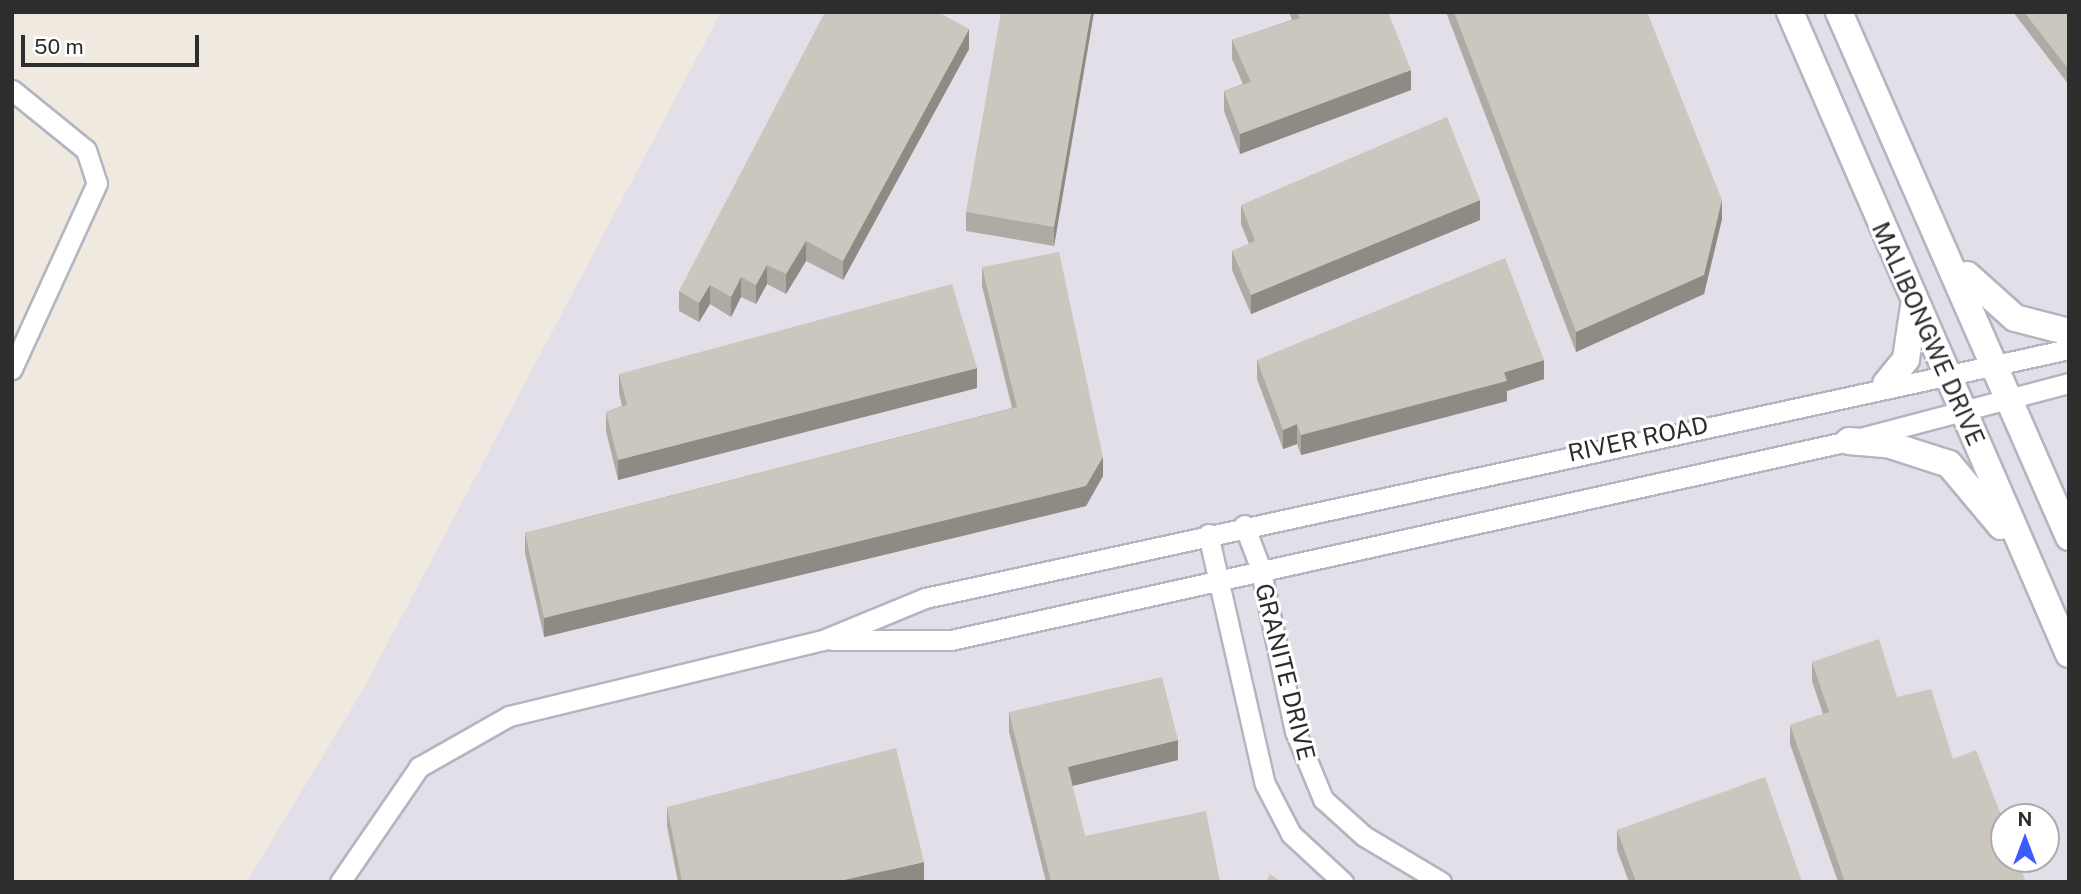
<!DOCTYPE html>
<html>
<head>
<meta charset="utf-8">
<style>
  body { margin:0 }
  #map { position:relative; width:2081px; height:894px; overflow:hidden; background:#f0e9df; font-family:"Public Sans",sans-serif }
  div>[style] { position:absolute }
  [style*='--x'] { left:calc(var(--x)*1px); top:calc(var(--y)*1px); width:calc(var(--w)*1px); rotate:calc(var(--a)*1deg) }
  .industrial>* { inset:0; background:#e2dfe8 }
  .roads { filter:drop-shadow(2px 0 #b2b5c2) drop-shadow(-2px 0 #b2b5c2) drop-shadow(0 2px #b2b5c2) drop-shadow(0 -2px #b2b5c2) }
  .minor>* { height:19px; margin:-9.5px; padding:0 9.5px; transform-origin:9.5px; border-radius:9.5px; background:#fff }
  .secondary>* { height:26px; margin:-13px; padding:0 13px; transform-origin:13px; border-radius:13px; background:#fff }
  .wall>* { inset:0; background:#afaaa3 }
  .shaded-wall>* { inset:0; background:#8e8b85 }
  .building>* { inset:0; background:#cbc6be }
  span { translate:-50% -50%; white-space:nowrap; text-align:center; line-height:1.15; -webkit-text-stroke:6px #fff; paint-order:stroke }
  .street-label { font-size:24px; color:#2d2d2d }
  .frame { position:absolute; inset:0; border:14px solid #2d2d2d; pointer-events:none }
  .north { position:absolute; left:1990px; top:803px; width:70px; height:70px; box-sizing:border-box; background:#fff; border:2px solid #ababab; border-radius:50%; rotate:0deg; font-size:19px; font-weight:700; line-height:28px; text-align:center; color:#2d2d2d }
  .north::after { content:''; display:block; margin:auto; width:24px; height:32px; background:#3c5bff; clip-path:polygon(50% 0,100% 100%,50% 72%,0 100%) }
  .scale { position:absolute; left:21px; top:35px; width:178px; height:32px; box-sizing:border-box; border:4px solid #2d2d2d; border-top:0; padding-left:9px; font-size:21px; line-height:24px; white-space:nowrap; color:#2d2d2d; -webkit-text-stroke:5px #fff; paint-order:stroke }
</style>
</head>
<body>
<div id="map">
  <div class="industrial">
    <i style="clip-path:polygon(evenodd,721px 12px,2069px 12px,2069px 882px,247px 882px,364px 688px,721px 12px,2004px 817px,2046px 817px,2046px 859px,2004px 859px,2004px 817px)"></i>
  </div>
  <div class="roads">
    <div class="minor">
      <i style="--x:12;--y:90;--w:95;--a:39"></i>
      <i style="--x:86;--y:150;--w:35;--a:72"></i>
      <i style="--x:97;--y:183;--w:205;--a:114.6"></i>
      <i style="--x:1244;--y:525;--w:45;--a:69.1"></i>
      <i style="--x:1260;--y:567;--w:168;--a:78"></i>
      <i style="--x:1295;--y:731;--w:74;--a:67.6"></i>
      <i style="--x:1323;--y:799;--w:55;--a:42.1"></i>
      <i style="--x:1364;--y:836;--w:90;--a:30.9"></i>
      <i style="--x:1208;--y:534;--w:256;--a:77.2"></i>
      <i style="--x:1265;--y:784;--w:56;--a:62.5"></i>
      <i style="--x:1291;--y:834;--w:71;--a:42.7"></i>
      <i style="--x:832;--y:640;--w:119;--a:0"></i>
      <i style="--x:951;--y:640;--w:920;--a:-12.5"></i>
      <i style="--x:1849;--y:441;--w:228;--a:-14.8"></i>
      <i style="--x:340;--y:882;--w:140;--a:-55.5"></i>
      <i style="--x:419;--y:767;--w:103;--a:-29.5"></i>
      <i style="--x:509;--y:716;--w:323;--a:-13.6"></i>
      <i style="--x:823;--y:640;--w:110;--a:-22.4"></i>
      <i style="--x:925;--y:598;--w:1171;--a:-12.28"></i>
    </div>
    <div class="secondary">
      <i style="--x:1790;--y:12;--w:700;--a:66.51"></i>
      <i style="--x:1839;--y:12;--w:573;--a:66.34"></i>
      <i style="--x:1967;--y:275;--w:64;--a:41.9"></i>
      <i style="--x:2015;--y:318;--w:56;--a:14.5"></i>
      <i style="--x:1886;--y:384;--w:32;--a:-51"></i>
      <i style="--x:1906;--y:359;--w:54;--a:-81.4"></i>
      <i style="--x:1849;--y:441;--w:38;--a:5"></i>
      <i style="--x:1887;--y:444;--w:65;--a:17.9"></i>
      <i style="--x:1949;--y:464;--w:81;--a:50"></i>
    </div>
  </div>
  <div class="wall">
    <i style="clip-path:polygon(1094px 12px,1054px 246px,966px 231px,966px 212px)"></i>
    <i style="clip-path:polygon(1289px 12px,1388px 12px,1411px 90px,1240px 154px,1224px 111px,1224px 91px,1243px 84px,1232px 59px,1232px 40px,1292px 20px)"></i>
    <i style="clip-path:polygon(1446px 12px,1647px 12px,1722px 219px,1704px 294px,1576px 352px)"></i>
    <i style="clip-path:polygon(2013px 12px,2069px 12px,2069px 85px)"></i>
    <i style="clip-path:polygon(969px 49px,843px 280px,806px 261px,786px 294px,767px 284px,756px 304px,741px 297px,731px 317px,710px 304px,699px 322px,679px 311px,679px 291px)"></i>
    <i style="clip-path:polygon(1241px 205px,1480px 220px,1251px 314px,1232px 270px,1232px 251px,1249px 244px,1241px 224px)"></i>
    <i style="clip-path:polygon(982px 267px,1103px 476px,1086px 506px,544px 637px,525px 553px,525px 533px,1012px 408px,982px 286px)"></i>
    <i style="clip-path:polygon(1257px 360px,1544px 379px,1507px 391px,1507px 401px,1301px 455px,1297px 444px,1283px 449px,1257px 379px)"></i>
    <i style="clip-path:polygon(619px 374px,977px 388px,618px 480px,606px 431px,606px 412px,622px 406px,619px 393px)"></i>
    <i style="clip-path:polygon(1812px 662px,1897px 697px,1953px 759px,2026px 882px,1838px 882px,1790px 744px,1790px 725px,1823px 714px,1812px 681px)"></i>
    <i style="clip-path:polygon(1009px 712px,1178px 760px,1072px 786px,1085px 836px,1220px 882px,1046px 882px,1009px 732px)"></i>
    <i style="clip-path:polygon(667px 807px,924px 881px,678px 882px,667px 826px)"></i>
    <i style="clip-path:polygon(1617px 830px,1802px 882px,1629px 882px,1617px 850px)"></i>
  </div>
  <div class="shaded-wall">
    <i style="clip-path:polygon(1091px 12px,1094px 12px,1054px 246px,1054px 227px)"></i>
    <i style="clip-path:polygon(969px 29px,969px 49px,843px 280px,843px 261px)"></i>
    <i style="clip-path:polygon(1411px 70px,1411px 90px,1240px 154px,1240px 134px)"></i>
    <i style="clip-path:polygon(1480px 200px,1480px 220px,1251px 314px,1251px 295px)"></i>
    <i style="clip-path:polygon(1722px 200px,1722px 219px,1704px 294px,1576px 352px,1576px 332px)"></i>
    <i style="clip-path:polygon(806px 241px,806px 261px,786px 294px,786px 274px)"></i>
    <i style="clip-path:polygon(767px 265px,767px 284px,756px 304px,756px 285px)"></i>
    <i style="clip-path:polygon(741px 277px,741px 297px,731px 317px,731px 297px)"></i>
    <i style="clip-path:polygon(710px 285px,710px 304px,699px 322px,699px 303px)"></i>
    <i style="clip-path:polygon(1544px 360px,1544px 379px,1507px 391px,1507px 401px,1301px 455px,1301px 435px)"></i>
    <i style="clip-path:polygon(977px 368px,977px 388px,618px 480px,618px 460px)"></i>
    <i style="clip-path:polygon(1297px 424px,1297px 444px,1283px 449px,1283px 430px)"></i>
    <i style="clip-path:polygon(1103px 457px,1103px 476px,1086px 506px,544px 637px,544px 618px)"></i>
    <i style="clip-path:polygon(1178px 740px,1178px 760px,1068px 787px,1068px 767px)"></i>
    <i style="clip-path:polygon(924px 862px,924px 881px,920px 882px,835px 882px)"></i>
  </div>
  <div class="building">
    <i style="clip-path:polygon(825px 12px,938px 12px,969px 29px,843px 261px,806px 241px,786px 274px,767px 265px,756px 285px,741px 277px,731px 297px,710px 285px,699px 303px,679px 291px)"></i>
    <i style="clip-path:polygon(1001px 12px,1091px 12px,1054px 227px,966px 212px)"></i>
    <i style="clip-path:polygon(1297px 12px,1388px 12px,1411px 70px,1240px 134px,1224px 91px,1251px 82px,1232px 40px,1300px 18px)"></i>
    <i style="clip-path:polygon(1454px 12px,1647px 12px,1722px 200px,1704px 275px,1576px 332px)"></i>
    <i style="clip-path:polygon(2024px 12px,2069px 12px,2069px 70px)"></i>
    <i style="clip-path:polygon(1447px 117px,1480px 200px,1251px 295px,1232px 251px,1255px 241px,1241px 205px)"></i>
    <i style="clip-path:polygon(1059px 252px,1103px 457px,1086px 486px,544px 618px,525px 533px,1017px 407px,982px 267px)"></i>
    <i style="clip-path:polygon(1505px 258px,1544px 360px,1504px 372px,1507px 381px,1301px 435px,1297px 424px,1283px 430px,1257px 360px)"></i>
    <i style="clip-path:polygon(952px 284px,977px 368px,618px 460px,606px 412px,627px 405px,619px 374px)"></i>
    <i style="clip-path:polygon(1879px 639px,1897px 697px,1931px 689px,1953px 759px,1976px 750px,2004px 823px,2004px 859px,2017px 859px,2026px 882px,1845px 882px,1790px 725px,1829px 712px,1812px 662px)"></i>
    <i style="clip-path:polygon(1162px 677px,1178px 740px,1068px 767px,1085px 836px,1206px 811px,1220px 882px,1051px 882px,1009px 712px)"></i>
    <i style="clip-path:polygon(896px 748px,924px 862px,835px 882px,682px 882px,667px 807px)"></i>
    <i style="clip-path:polygon(1765px 777px,1802px 882px,1636px 882px,1617px 830px)"></i>
    <i style="clip-path:polygon(1270px 874px,1282px 882px,1266px 882px)"></i>
  </div>
  <div class="street-label">
    <span style="left:1928px;top:334px;rotate:66deg">MALIBONGWE DRIVE</span>
    <span style="left:1638px;top:439px;rotate:-12deg">RIVER ROAD</span>
    <span style="left:1285px;top:672px;rotate:76deg">GRANITE DRIVE</span>
  </div>
  <div class="frame"></div>
  <div class="north">N</div>
  <div class="scale">50 m</div>
</div>
</body>
</html>
